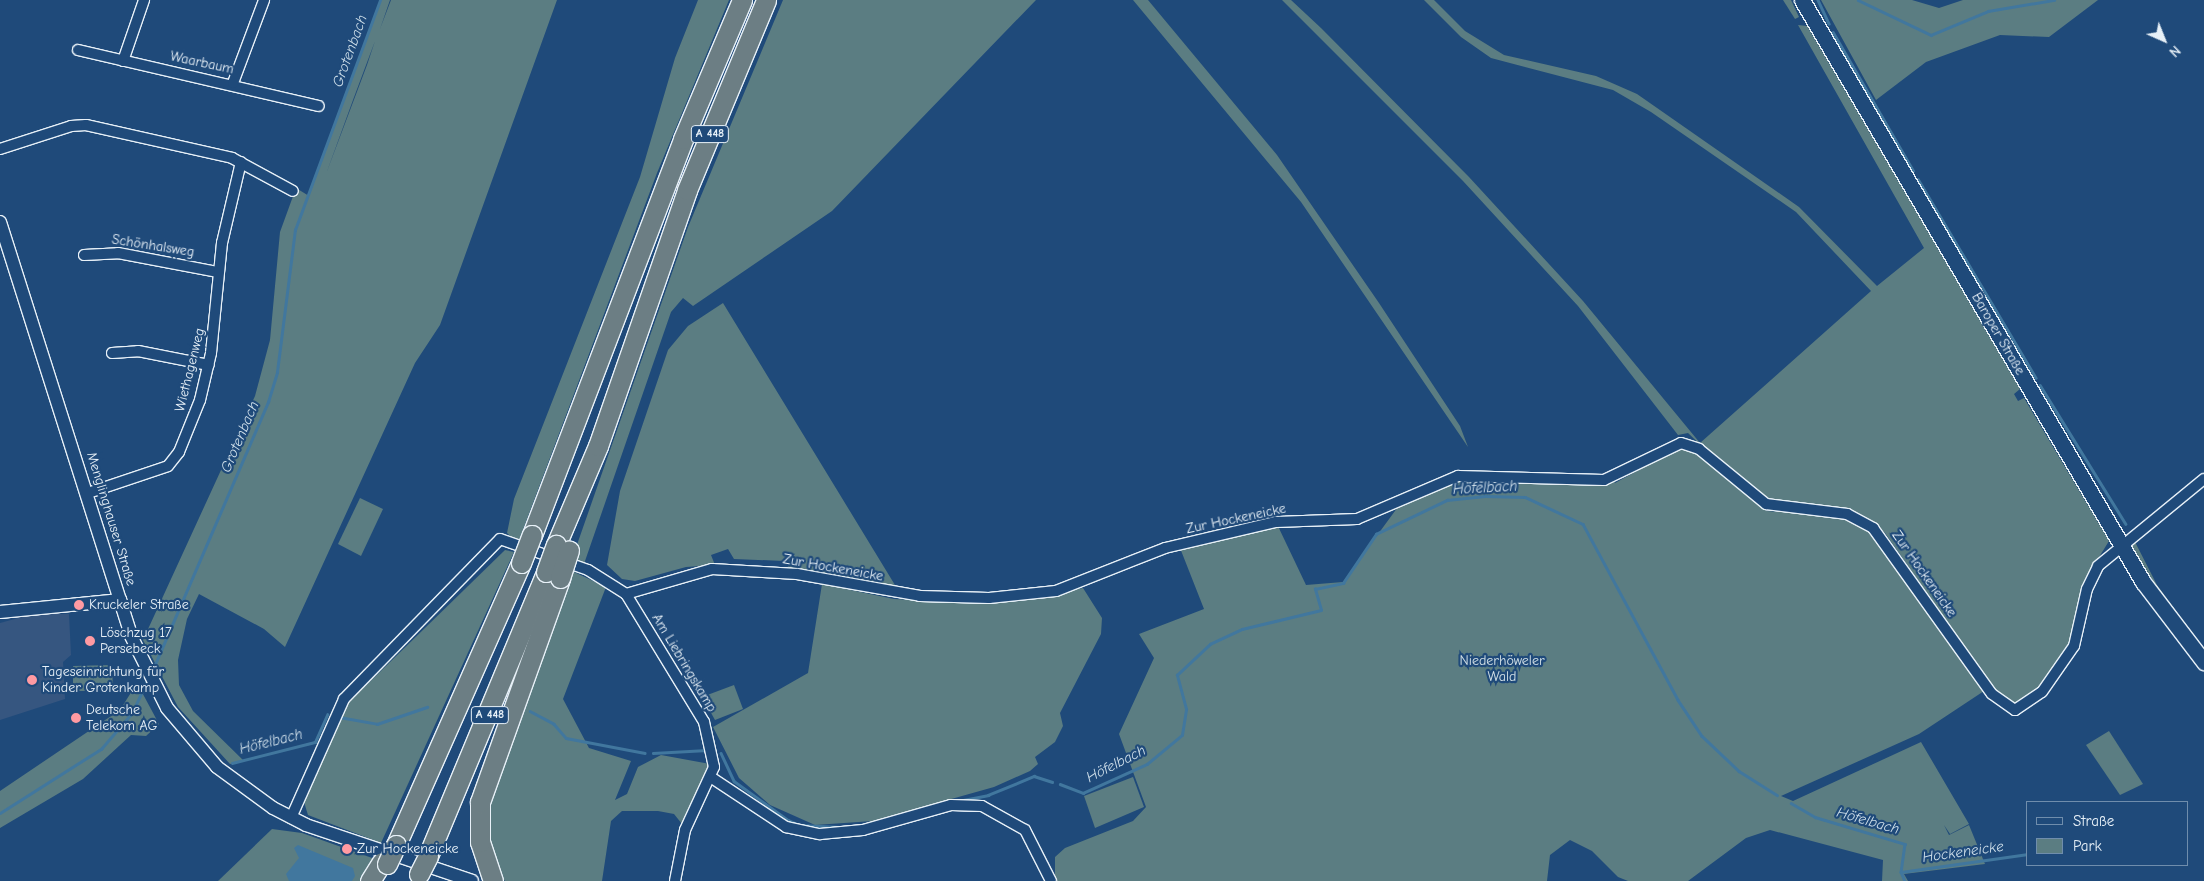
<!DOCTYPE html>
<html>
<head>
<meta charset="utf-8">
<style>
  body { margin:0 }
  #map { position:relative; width:2204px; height:881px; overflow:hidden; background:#1f4a7a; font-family:"Comic Neue",sans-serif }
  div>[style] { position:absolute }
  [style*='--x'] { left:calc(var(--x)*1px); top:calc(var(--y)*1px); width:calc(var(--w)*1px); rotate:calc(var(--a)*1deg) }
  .built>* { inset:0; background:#365680 }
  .green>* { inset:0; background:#5b7d82 }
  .water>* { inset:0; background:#41779e }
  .stream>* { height:2.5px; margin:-1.25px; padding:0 1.25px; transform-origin:1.25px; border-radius:1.25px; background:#41779e }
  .roads { filter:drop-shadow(1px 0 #e8f1f8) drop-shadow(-1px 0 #e8f1f8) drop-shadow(0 1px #e8f1f8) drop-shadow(0 -1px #e8f1f8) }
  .minor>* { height:10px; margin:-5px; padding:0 5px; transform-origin:5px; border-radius:5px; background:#1f4a7a }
  .tertiary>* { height:12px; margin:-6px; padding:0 6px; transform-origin:6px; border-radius:6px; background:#1f4a7a }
  .secondary>* { height:15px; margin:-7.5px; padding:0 7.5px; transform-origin:7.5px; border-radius:7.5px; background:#1f4a7a }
  .motorway>* { height:19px; margin:-9.5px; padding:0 9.5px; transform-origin:9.5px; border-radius:9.5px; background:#6c7e84 }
  .bridges { filter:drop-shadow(1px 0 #e8f1f8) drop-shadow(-1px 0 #e8f1f8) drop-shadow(0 1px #e8f1f8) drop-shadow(0 -1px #e8f1f8) }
  .motorway-bridge>* { height:19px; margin:-9.5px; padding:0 9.5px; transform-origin:9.5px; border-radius:9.5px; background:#6c7e84 }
  .dots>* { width:14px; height:14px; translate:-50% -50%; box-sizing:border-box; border:2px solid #1f4a7a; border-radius:50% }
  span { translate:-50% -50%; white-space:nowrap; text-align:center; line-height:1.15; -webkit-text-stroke:4.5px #1f4a7a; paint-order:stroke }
  .shield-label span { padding:1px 4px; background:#1f4a7a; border:1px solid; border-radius:4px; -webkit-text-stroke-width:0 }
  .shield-label { font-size:12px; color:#e8f1f8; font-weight:700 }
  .street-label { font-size:14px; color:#e8f1f8 }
  .poi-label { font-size:14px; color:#e8f1f8 }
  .left { translate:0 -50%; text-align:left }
  .park-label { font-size:14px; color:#d3e0e6 }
  .water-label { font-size:15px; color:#cfdfea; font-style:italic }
  .legend { position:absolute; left:2026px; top:801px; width:162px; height:65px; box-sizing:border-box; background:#1f4a7a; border:1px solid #6f8dac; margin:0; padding:6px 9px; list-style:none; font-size:15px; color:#e8f1f8 }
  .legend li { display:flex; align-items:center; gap:10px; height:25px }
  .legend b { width:25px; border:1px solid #6f8dac }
  .north { position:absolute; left:2139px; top:15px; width:50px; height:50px; -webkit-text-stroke:4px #1f4a7a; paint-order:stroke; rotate:136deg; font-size:14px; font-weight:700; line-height:20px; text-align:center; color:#e8f1f8 }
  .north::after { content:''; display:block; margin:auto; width:18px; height:22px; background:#e8f1f8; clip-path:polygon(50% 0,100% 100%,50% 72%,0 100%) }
</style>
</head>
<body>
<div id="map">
  <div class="built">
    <i style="clip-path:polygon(33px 614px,69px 614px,71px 655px,63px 662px,65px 699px,0 720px,0 623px)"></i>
  </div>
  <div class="green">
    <i style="clip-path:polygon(evenodd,381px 0,390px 0,380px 29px,391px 0,557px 0,440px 325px,415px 363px,285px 647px,264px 629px,199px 594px,187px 619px,178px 660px,179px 685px,193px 711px,244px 761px,230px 764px,178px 707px,143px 640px,255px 396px,270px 340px,280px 232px,296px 188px,309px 196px,381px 0,375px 41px,367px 65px,326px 174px,353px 100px,375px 41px)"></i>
    <i style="clip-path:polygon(698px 0,729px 0,657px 173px,518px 543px,507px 533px,514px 499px,640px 177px,675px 58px)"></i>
    <i style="clip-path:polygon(783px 0,1036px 0,832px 211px,693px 306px,683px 298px,671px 312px,584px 564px,572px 559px,688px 227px)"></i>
    <i style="clip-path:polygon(1133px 0,1148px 0,1277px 155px,1379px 303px,1460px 426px,1468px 447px,1301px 202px)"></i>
    <i style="clip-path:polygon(1282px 0,1291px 0,1321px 28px,1469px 177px,1583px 301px,1700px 443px,1871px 291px,1796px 212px,1651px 112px,1613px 90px,1491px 58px,1461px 37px,1424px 0,1434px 0,1465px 31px,1504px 55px,1596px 76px,1637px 94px,1799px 207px,1877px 286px,1924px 248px,1798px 25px,1807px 26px,2020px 389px,2014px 394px,2018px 401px,2024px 398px,2109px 541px,2088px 575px,2073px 640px,2042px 686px,2025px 700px,2012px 705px,2003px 702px,1885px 533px,1872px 522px,1841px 508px,1769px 502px,1748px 490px,1688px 433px,1678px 435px,1578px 306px,1463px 181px)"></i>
    <i style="clip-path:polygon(1783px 0,1791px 0,1799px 17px,1795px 19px)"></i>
    <i style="clip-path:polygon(1821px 0,1912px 0,1939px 8px,1963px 0,2098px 0,2049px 37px,2000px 35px,1926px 62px,1876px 100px)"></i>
    <i style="clip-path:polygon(723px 303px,898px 590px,789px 568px,784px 561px,734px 559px,728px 549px,711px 555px,715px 565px,686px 567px,635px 581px,622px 579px,607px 565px,620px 491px,668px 350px,688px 326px)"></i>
    <i style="clip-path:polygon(1681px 447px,1706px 458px,1767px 511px,1839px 516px,1864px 525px,1885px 544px,1984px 691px,1919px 734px,1781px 796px,1793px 801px,1921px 742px,1969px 824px,1950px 834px,1944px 825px,1949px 835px,1969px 825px,1985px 864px,1904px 874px,1908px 881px,1882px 881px,1883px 860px,1770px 830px,1746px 838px,1688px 881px,1628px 881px,1618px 877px,1592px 851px,1570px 840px,1550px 855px,1547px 881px,1055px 881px,1055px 857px,1065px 848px,1133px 821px,1146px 807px,1119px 734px,1154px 658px,1139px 634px,1204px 609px,1180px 548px,1276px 522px,1306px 585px,1343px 582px,1403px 500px,1450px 478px,1613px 478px,1615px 483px)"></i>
    <i style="clip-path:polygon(360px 498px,383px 509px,361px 556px,338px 544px)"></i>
    <i style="clip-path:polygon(2134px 540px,2157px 585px,2204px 649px,2156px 586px,2132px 546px)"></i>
    <i style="clip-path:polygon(505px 550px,514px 552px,381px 843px,308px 815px,304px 802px,349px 702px)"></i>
    <i style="clip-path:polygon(572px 571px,606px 587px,563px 699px,589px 748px,631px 761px,615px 800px,627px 794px,638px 767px,661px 755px,710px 764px,682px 824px,674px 814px,658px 811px,622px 811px,611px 821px,602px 881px,505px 881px,492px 865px,486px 821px,505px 749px)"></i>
    <i style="clip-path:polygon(822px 584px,894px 599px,978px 603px,1021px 601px,1083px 588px,1102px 618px,1101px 634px,1060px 713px,1063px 726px,1055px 742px,1035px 757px,1038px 764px,1030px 771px,994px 787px,873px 821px,815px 825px,770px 805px,739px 778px,713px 727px,808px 673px)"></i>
    <i style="clip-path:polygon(112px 665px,113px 691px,73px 691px,73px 666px)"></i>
    <i style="clip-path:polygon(137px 683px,159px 724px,146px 736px,131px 735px,83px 779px,0 828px,0 791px,120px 710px)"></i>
    <i style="clip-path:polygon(734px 685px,743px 709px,715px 720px,702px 697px)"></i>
    <i style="clip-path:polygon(2109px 731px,2143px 784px,2120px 795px,2086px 745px)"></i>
    <i style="clip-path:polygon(1133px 777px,1144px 807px,1095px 828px,1084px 796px)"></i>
    <i style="clip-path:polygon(272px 829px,302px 833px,375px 859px,360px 881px,218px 881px)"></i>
  </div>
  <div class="water">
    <i style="clip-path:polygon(298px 845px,353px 868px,355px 876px,352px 881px,289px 881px,286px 874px,299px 858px,294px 848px)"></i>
  </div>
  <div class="stream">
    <i style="--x:1818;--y:0;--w:26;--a:65"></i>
    <i style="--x:1858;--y:0;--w:81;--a:25.6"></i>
    <i style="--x:1931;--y:35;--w:62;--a:-22.8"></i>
    <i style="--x:1988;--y:11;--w:67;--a:-9.5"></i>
    <i style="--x:1833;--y:32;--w:160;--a:59.9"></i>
    <i style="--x:1918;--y:179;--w:231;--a:59.3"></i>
    <i style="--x:2040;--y:385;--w:163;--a:58.3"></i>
    <i style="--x:153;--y:669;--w:291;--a:-66.7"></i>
    <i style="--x:268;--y:402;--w:31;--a:-73"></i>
    <i style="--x:277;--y:372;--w:143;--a:-82.8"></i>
    <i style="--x:295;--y:230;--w:245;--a:-69.7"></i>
    <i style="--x:530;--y:711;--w:27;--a:28"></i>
    <i style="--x:554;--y:724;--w:18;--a:49"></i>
    <i style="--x:566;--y:738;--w:80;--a:10.8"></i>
    <i style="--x:339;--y:717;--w:39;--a:10"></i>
    <i style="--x:377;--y:724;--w:53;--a:-18.8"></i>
    <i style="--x:653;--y:753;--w:54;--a:-3.2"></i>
    <i style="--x:721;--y:753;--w:31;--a:65"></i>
    <i style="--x:734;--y:781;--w:67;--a:35.8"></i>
    <i style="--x:788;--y:820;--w:12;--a:24"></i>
    <i style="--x:799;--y:825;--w:42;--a:2.7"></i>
    <i style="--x:232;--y:763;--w:86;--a:-14.2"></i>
    <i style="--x:315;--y:742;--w:30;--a:-66"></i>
    <i style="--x:1060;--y:784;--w:25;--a:21"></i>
    <i style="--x:1083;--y:793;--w:70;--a:-24.4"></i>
    <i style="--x:1147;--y:764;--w:45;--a:-39.6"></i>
    <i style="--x:1182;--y:735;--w:26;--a:-81"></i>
    <i style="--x:1186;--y:709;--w:35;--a:-105"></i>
    <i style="--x:1177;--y:675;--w:45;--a:-43.2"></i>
    <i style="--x:1210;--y:644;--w:35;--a:-25"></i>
    <i style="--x:1242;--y:629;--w:81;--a:-13.5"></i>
    <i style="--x:1321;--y:610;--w:22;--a:-106"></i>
    <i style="--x:1315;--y:589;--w:29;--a:-12"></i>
    <i style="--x:1343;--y:583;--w:59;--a:-56"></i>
    <i style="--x:1376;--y:534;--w:79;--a:-25.6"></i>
    <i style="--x:1447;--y:500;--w:38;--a:-6"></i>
    <i style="--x:1485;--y:496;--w:40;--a:1.4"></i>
    <i style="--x:1525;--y:497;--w:64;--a:25"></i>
    <i style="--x:1583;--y:524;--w:200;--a:61.6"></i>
    <i style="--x:1678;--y:700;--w:43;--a:56.3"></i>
    <i style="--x:1702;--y:736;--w:51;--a:43.4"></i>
    <i style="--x:1739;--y:771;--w:45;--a:32.3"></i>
    <i style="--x:958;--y:801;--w:31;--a:-11"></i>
    <i style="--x:988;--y:795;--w:50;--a:-22.4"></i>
    <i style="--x:1034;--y:776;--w:19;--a:18"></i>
    <i style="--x:1791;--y:803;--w:28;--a:30"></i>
    <i style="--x:1815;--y:817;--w:94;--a:16.7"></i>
    <i style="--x:1905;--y:844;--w:28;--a:98"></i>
    <i style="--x:1901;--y:872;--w:10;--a:66"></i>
    <i style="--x:0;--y:813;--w:120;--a:-32.4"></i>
    <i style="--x:101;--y:749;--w:48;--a:-49.3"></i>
    <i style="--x:132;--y:713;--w:38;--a:-65"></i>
    <i style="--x:854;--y:826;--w:12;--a:-9"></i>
    <i style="--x:1901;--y:872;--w:128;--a:-8.1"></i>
  </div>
  <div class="roads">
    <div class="minor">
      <i style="--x:78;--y:50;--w:247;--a:13.1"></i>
      <i style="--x:123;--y:61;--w:65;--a:-71"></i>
      <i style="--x:233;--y:83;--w:89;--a:-69.5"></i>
      <i style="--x:0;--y:149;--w:75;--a:-17.9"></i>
      <i style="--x:71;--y:126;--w:15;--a:-4"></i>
      <i style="--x:86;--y:125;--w:150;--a:12.7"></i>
      <i style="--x:232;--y:158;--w:69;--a:28.4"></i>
      <i style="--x:84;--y:255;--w:34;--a:-3"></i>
      <i style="--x:118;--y:253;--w:102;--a:10.8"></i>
      <i style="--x:112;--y:353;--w:26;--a:-4"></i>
      <i style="--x:138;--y:351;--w:72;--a:11.2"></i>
      <i style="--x:88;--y:493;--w:84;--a:-18.6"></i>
      <i style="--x:168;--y:466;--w:18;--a:-52"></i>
      <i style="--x:179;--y:452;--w:56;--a:-68"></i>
      <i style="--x:200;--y:400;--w:48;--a:-76.8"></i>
      <i style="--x:211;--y:353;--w:111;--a:-84.3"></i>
      <i style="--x:222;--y:243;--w:83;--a:-76.8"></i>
      <i style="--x:626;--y:594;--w:90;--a:-16.2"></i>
      <i style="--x:712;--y:569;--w:85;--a:3.4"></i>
      <i style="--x:797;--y:574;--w:125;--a:10.1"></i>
      <i style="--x:920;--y:596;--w:69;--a:1.7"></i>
      <i style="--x:989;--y:598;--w:67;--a:-6"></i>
      <i style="--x:1056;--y:591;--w:117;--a:-21.5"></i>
      <i style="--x:1165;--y:548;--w:114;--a:-13.2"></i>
      <i style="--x:1276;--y:522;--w:81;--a:-2.1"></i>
      <i style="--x:1357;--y:519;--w:110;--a:-23.1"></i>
      <i style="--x:1458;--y:476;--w:146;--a:1.6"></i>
      <i style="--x:1604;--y:480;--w:85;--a:-25.7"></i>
      <i style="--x:1681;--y:443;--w:19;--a:18"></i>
      <i style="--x:1699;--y:449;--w:87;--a:39.4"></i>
      <i style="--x:1766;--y:504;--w:82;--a:7"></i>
      <i style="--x:1847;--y:514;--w:30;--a:28"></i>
      <i style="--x:1873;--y:528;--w:204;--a:54.4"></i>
      <i style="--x:1992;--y:694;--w:28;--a:35"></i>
      <i style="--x:2015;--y:710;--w:32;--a:-34"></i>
      <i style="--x:2042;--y:692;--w:56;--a:-55.2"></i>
      <i style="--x:2074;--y:646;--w:58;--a:-77.2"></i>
      <i style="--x:2087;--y:589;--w:25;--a:-64"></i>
      <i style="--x:2098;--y:566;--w:137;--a:-39.4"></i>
      <i style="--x:712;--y:778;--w:89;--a:33.5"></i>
      <i style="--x:786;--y:827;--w:35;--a:12"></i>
      <i style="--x:820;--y:834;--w:43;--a:-5.3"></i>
      <i style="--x:863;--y:830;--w:91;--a:-15.9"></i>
      <i style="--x:951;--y:805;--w:31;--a:2"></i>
      <i style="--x:982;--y:806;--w:49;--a:29.2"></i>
      <i style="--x:1025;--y:830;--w:57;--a:63"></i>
      <i style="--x:291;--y:818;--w:130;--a:-66"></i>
      <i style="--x:344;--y:699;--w:223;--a:-45.7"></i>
      <i style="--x:500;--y:539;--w:93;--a:19.4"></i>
      <i style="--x:588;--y:570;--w:45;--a:32.3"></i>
      <i style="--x:626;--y:594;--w:150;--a:58.6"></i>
      <i style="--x:704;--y:722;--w:46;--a:77.5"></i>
      <i style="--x:714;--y:767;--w:69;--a:114.7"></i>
      <i style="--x:685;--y:830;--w:52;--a:101.1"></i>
    </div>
    <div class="tertiary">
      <i style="--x:0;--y:222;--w:434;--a:72.4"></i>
      <i style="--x:131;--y:636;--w:80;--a:63.4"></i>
      <i style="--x:167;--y:708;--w:77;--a:49.7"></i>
      <i style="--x:217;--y:767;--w:69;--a:36.2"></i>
      <i style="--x:273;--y:808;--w:37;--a:27"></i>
      <i style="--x:306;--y:825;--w:175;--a:18.6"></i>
      <i style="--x:0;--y:612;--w:121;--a:-5.7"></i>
    </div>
    <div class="secondary">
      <i style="--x:1802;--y:0;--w:675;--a:59.63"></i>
      <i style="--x:2143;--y:582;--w:101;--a:52.7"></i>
    </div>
    <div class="motorway">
      <i style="--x:532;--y:535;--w:424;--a:-69.1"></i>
      <i style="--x:683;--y:139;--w:151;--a:-67"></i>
      <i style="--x:556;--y:545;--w:108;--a:-67"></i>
      <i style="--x:598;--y:446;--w:271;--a:-70.8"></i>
      <i style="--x:687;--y:190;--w:206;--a:-67.4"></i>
      <i style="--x:396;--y:845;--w:308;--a:-66.1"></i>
      <i style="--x:428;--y:856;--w:308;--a:-67.4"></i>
      <i style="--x:370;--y:881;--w:22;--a:-58"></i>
      <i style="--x:493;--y:881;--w:41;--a:-108.4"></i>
      <i style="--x:480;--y:842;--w:40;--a:-90"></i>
      <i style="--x:480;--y:802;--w:238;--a:-70.3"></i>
    </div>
  </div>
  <div class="bridges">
    <div class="motorway-bridge">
      <i style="--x:521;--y:563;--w:30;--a:-69"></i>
      <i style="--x:546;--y:572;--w:29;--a:-70"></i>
      <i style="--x:560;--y:578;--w:29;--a:-72"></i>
      <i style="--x:387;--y:864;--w:21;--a:-65"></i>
      <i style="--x:419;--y:874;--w:20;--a:-63"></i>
    </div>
  </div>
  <div class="dots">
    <i style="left:79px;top:605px;background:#ff9aa2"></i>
    <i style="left:90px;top:641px;background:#ff9aa2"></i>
    <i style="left:32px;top:680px;background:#ff9aa2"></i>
    <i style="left:76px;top:718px;background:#ff9aa2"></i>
    <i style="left:347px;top:849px;background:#ff9aa2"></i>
  </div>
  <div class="shield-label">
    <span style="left:710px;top:134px">A 448</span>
    <span style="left:490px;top:715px">A 448</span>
  </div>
  <div class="street-label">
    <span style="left:202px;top:63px;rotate:12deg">Waarbaum</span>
    <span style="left:153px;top:246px;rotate:9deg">Schönhalsweg</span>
    <span style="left:1998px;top:334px;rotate:60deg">Baroper Straße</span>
    <span style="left:190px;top:370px;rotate:-76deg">Wiethagenweg</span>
    <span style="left:111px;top:519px;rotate:73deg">Menglinghauser Straße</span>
    <span style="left:1236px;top:519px;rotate:-12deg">Zur Hockeneicke</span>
    <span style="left:833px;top:568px;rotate:10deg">Zur Hockeneicke</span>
    <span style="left:1924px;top:574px;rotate:55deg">Zur Hockeneicke</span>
    <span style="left:684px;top:663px;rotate:59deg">Am Liebringskamp</span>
  </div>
  <div class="poi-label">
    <span class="left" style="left:89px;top:605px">Kruckeler Straße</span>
    <span class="left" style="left:100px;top:641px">Löschzug 17<br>Persebeck</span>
    <span class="left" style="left:42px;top:680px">Tageseinrichtung für<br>Kinder Grotenkamp</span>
    <span class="left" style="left:86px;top:718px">Deutsche<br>Telekom AG</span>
    <span class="left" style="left:357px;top:849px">Zur Hockeneicke</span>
  </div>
  <div class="park-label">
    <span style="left:1502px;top:669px">Niederhöweler<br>Wald</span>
  </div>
  <div class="water-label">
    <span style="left:350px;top:51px;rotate:-70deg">Grotenbach</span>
    <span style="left:240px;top:437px;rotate:-67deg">Grotenbach</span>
    <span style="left:1485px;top:488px;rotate:-3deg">Höfelbach</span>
    <span style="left:271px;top:742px;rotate:-14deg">Höfelbach</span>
    <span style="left:1116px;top:764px;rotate:-27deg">Höfelbach</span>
    <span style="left:1868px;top:821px;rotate:16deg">Höfelbach</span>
    <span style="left:1963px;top:852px;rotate:-8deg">Hockeneicke</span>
  </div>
  <ul class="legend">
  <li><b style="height:6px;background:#1f4a7a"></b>Straße</li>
  <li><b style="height:14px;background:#5b7d82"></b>Park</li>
  </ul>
  <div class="north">N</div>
</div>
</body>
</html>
